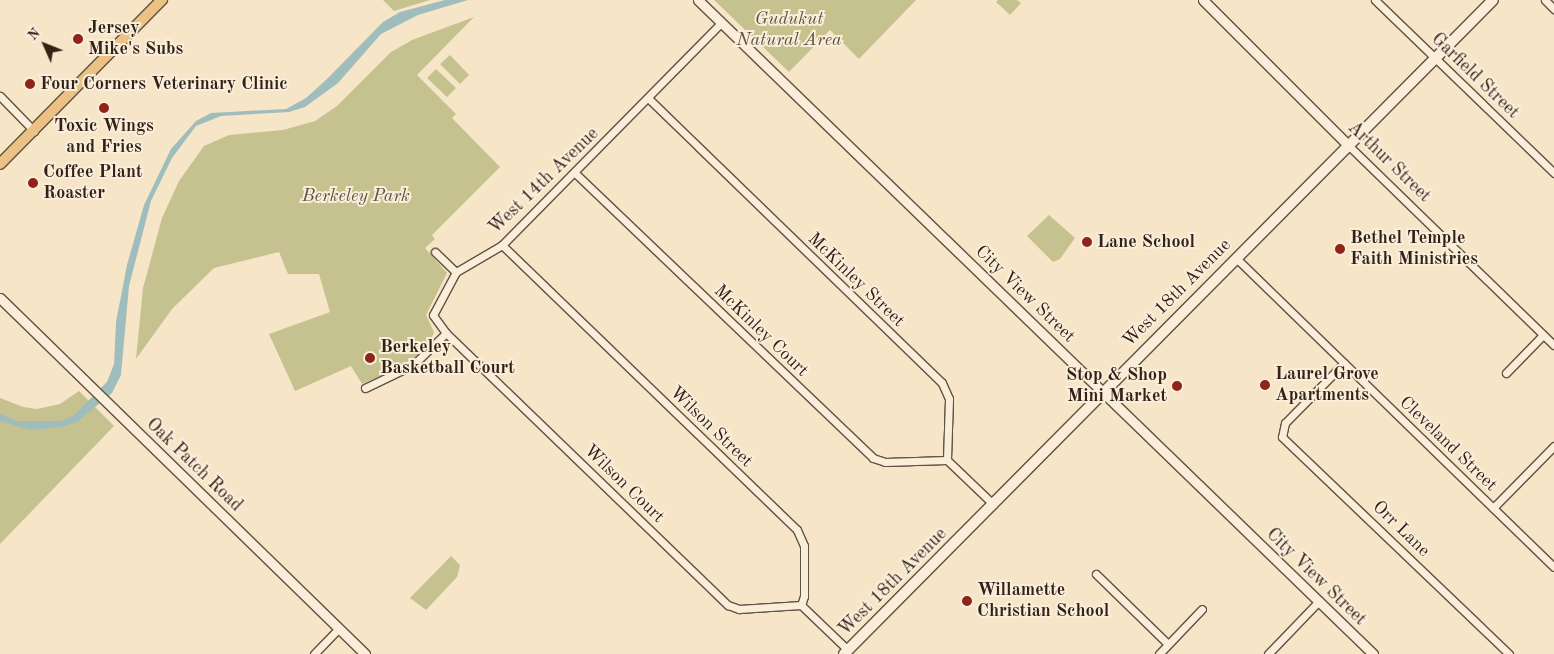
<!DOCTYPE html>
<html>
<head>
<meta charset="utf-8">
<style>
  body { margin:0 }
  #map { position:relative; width:1554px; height:654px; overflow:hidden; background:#f7e5c7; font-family:"Old Standard TT",serif }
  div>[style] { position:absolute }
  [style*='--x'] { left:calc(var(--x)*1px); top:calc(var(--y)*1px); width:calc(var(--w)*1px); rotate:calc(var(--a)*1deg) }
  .green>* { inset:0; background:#c5c290 }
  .water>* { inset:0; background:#9fbdbd }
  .roads { filter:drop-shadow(1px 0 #625242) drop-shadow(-1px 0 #625242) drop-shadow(0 1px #625242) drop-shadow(0 -1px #625242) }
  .minor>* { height:7px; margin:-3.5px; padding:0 3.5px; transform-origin:3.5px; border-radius:3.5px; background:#faeedb }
  .tertiary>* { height:9px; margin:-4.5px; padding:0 4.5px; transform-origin:4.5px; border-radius:4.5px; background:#faeedb }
  .secondary>* { height:10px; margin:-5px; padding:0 5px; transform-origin:5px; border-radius:5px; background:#faeedb }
  .primary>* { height:10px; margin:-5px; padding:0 5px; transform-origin:5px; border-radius:5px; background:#ecc284 }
  .dots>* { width:14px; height:14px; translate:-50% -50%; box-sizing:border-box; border:2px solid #faeedb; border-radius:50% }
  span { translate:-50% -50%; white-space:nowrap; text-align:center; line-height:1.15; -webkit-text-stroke:4px #faeedb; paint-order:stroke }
  .park-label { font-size:18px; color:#5d513b; font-style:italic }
  .poi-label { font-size:18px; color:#312116; font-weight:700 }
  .left { translate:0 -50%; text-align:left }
  .right { translate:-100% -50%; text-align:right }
  .street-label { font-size:18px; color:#312116 }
  .north { position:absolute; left:20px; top:20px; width:50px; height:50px; -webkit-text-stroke:4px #faeedb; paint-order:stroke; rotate:314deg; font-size:14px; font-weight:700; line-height:20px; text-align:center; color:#312116 }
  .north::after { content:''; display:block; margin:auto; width:18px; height:22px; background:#312116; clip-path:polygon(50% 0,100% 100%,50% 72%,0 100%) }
</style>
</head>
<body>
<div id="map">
  <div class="green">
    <i style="clip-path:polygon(383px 0,430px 0,394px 11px)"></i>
    <i style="clip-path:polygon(714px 0,916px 0,859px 59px,830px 30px,789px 72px)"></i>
    <i style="clip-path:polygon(998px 0,1017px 0,1021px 3px,1010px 15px,996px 2px)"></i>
    <i style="clip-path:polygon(474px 17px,417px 75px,456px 114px,452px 118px,500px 167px,432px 235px,435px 239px,425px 248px,447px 273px,426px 315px,434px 332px,430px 342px,408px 364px,362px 384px,351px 366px,295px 391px,269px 334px,330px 312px,319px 274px,288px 274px,279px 252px,214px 268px,172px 309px,136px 359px,143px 288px,162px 218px,179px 181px,204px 146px,229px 135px,283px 130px,315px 121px,337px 106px,391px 52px,412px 40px)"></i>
    <i style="clip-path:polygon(450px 55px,469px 75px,460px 84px,440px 64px)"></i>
    <i style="clip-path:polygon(436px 69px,456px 88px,447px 97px,427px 78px)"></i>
    <i style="clip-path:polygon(1049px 215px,1075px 238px,1060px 259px,1053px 262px,1027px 236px)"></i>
    <i style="clip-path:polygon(79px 391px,114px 426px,0 544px,0 398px,23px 407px,37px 409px,60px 404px)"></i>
    <i style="clip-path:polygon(451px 556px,460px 565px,457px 577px,426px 610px,410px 598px)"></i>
  </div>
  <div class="water">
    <i style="clip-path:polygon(445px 0,468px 0,418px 15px,381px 34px,338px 83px,305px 107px,289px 112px,221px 116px,196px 126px,172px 158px,151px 201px,129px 286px,121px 375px,112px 393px,77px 422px,62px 427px,30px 430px,0 421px,0 414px,17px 421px,60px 421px,73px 416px,107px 382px,114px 364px,116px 322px,127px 265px,144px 205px,171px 149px,196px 121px,211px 113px,286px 109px,306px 98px,327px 79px,383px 22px,400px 12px)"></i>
  </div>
  <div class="roads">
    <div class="minor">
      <i style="--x:1375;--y:0;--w:249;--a:44"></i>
      <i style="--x:1545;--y:0;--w:13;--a:45"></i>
      <i style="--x:0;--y:96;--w:49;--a:45.8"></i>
      <i style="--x:648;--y:98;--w:409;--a:44.1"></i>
      <i style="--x:942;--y:383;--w:17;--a:66"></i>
      <i style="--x:949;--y:399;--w:61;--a:91.9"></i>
      <i style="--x:947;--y:460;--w:64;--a:43.7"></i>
      <i style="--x:1348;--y:145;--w:287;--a:44.2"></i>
      <i style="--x:575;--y:173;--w:412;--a:43.7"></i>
      <i style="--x:873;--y:458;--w:13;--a:18"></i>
      <i style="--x:885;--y:462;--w:62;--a:-1.8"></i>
      <i style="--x:502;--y:245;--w:410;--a:44"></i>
      <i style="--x:797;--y:530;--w:17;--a:66"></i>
      <i style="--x:804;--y:546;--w:50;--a:90"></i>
      <i style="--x:804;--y:596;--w:9;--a:108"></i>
      <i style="--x:801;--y:605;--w:65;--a:43.8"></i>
      <i style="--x:435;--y:252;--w:29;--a:44"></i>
      <i style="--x:1236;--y:258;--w:443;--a:44.2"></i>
      <i style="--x:446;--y:333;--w:392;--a:44"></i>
      <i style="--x:728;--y:605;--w:12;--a:20"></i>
      <i style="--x:739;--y:609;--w:62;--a:-3.7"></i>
      <i style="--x:1344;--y:363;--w:84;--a:134.5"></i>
      <i style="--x:1285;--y:423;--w:14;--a:102"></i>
      <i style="--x:1282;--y:437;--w:314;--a:43.7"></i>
      <i style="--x:1506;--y:373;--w:53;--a:-45.8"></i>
      <i style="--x:365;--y:388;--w:53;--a:-25.6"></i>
      <i style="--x:413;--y:365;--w:46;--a:-44.1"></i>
      <i style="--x:446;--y:333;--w:22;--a:-126"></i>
      <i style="--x:433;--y:315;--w:49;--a:-61.9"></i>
      <i style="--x:456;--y:272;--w:53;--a:-30.4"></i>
      <i style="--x:502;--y:245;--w:312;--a:-45.4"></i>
      <i style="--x:1493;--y:508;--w:87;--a:-45.5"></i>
      <i style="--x:1096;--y:574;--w:100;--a:44.2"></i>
      <i style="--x:314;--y:654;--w:35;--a:-46"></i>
      <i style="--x:1159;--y:654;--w:62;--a:-46.3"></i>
      <i style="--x:1268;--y:654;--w:72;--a:-46.1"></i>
    </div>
    <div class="tertiary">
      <i style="--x:698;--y:0;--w:940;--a:44.09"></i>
      <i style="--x:1203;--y:0;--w:205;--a:45"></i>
      <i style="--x:0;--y:298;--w:510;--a:44.28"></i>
    </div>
    <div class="secondary">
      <i style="--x:844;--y:654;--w:921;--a:-45.22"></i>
    </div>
    <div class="primary">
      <i style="--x:0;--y:164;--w:231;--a:-45.4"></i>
    </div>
  </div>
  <div class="dots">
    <i style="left:78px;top:39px;background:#8f2418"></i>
    <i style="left:30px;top:84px;background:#8f2418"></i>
    <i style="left:104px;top:108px;background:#8f2418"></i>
    <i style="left:33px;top:183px;background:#8f2418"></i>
    <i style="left:1087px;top:242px;background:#8f2418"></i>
    <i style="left:1340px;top:249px;background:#8f2418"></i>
    <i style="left:370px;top:358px;background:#8f2418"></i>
    <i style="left:1265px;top:385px;background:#8f2418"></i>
    <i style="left:1177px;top:386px;background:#8f2418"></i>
    <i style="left:967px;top:601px;background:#8f2418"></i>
  </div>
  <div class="park-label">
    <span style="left:789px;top:30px">Gudukut<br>Natural Area</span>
    <span style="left:356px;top:196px">Berkeley Park</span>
  </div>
  <div class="poi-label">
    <span class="left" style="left:88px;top:39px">Jersey<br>Mike's Subs</span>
    <span class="left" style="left:40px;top:84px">Four Corners Veterinary Clinic</span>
    <span style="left:104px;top:137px">Toxic Wings<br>and Fries</span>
    <span class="left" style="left:43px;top:183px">Coffee Plant<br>Roaster</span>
    <span class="left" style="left:1350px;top:249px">Bethel Temple<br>Faith Ministries</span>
    <span class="left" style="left:1097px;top:242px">Lane School</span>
    <span class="left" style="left:380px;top:358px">Berkeley<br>Basketball Court</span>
    <span class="left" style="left:1275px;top:385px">Laurel Grove<br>Apartments</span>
    <span class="right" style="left:1167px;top:386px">Stop &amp; Shop<br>Mini Market</span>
    <span class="left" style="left:977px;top:601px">Willamette<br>Christian School</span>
  </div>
  <div class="street-label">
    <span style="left:1475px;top:76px;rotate:44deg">Garfield Street</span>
    <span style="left:1389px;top:162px;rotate:44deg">Arthur Street</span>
    <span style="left:544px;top:181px;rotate:-44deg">West 14th Avenue</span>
    <span style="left:856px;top:280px;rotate:44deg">McKinley Street</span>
    <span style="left:1177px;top:293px;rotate:-45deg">West 18th Avenue</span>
    <span style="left:1025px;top:294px;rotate:44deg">City View Street</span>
    <span style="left:761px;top:331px;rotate:44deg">McKinley Court</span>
    <span style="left:711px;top:427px;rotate:44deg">Wilson Street</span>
    <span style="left:1448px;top:444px;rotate:44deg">Cleveland Street</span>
    <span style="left:194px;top:465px;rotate:44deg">Oak Patch Road</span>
    <span style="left:624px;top:484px;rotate:44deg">Wilson Court</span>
    <span style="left:1401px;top:529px;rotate:44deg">Orr Lane</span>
    <span style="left:1316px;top:577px;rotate:44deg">City View Street</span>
    <span style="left:893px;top:582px;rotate:-45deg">West 18th Avenue</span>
  </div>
  <div class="north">N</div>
</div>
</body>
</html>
